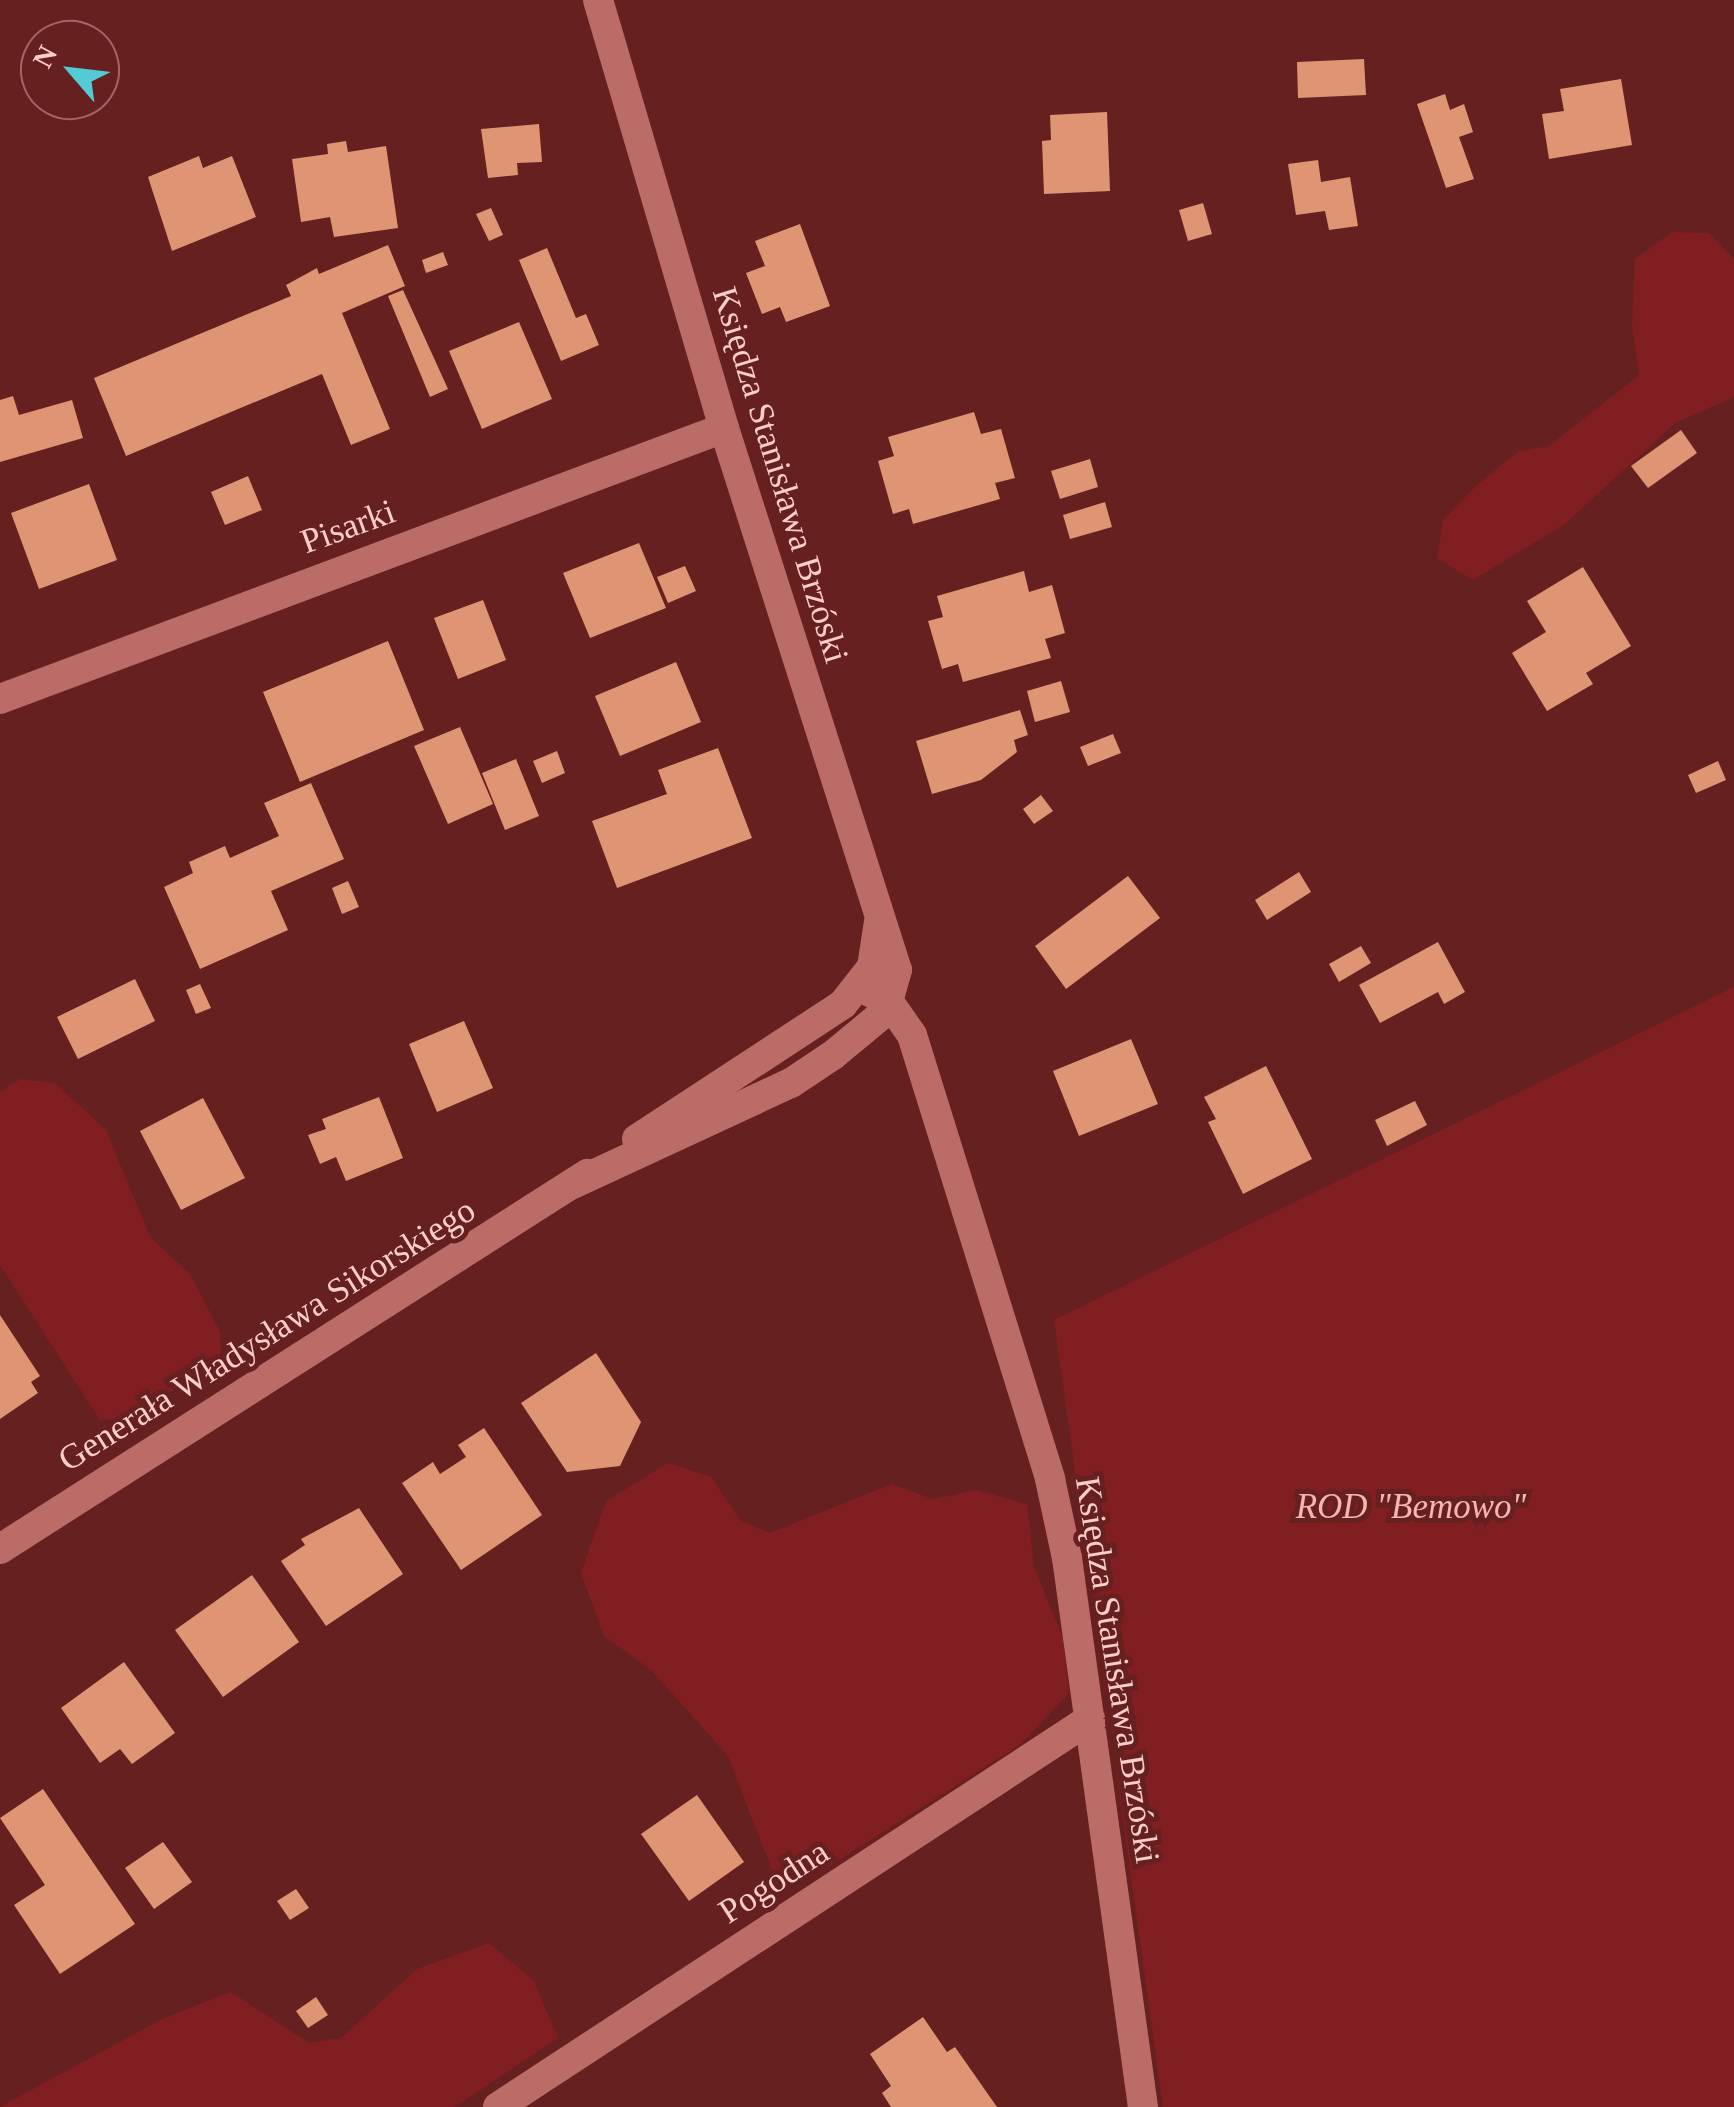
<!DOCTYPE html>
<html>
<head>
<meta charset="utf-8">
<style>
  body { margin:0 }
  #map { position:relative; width:1734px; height:2107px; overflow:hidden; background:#672020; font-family:"Times New Roman",serif }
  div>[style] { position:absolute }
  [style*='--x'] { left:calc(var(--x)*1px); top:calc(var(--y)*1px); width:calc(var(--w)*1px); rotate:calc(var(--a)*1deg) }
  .green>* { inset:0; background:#801e21 }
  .building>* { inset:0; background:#df9473 }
  .minor>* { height:30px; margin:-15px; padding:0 15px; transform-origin:15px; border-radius:15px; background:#bc6c67 }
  span { translate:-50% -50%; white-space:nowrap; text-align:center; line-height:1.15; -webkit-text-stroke:10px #672020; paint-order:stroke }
  .street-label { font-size:35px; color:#fbceca }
  .park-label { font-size:35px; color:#f6b5b0; font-style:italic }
  .north { position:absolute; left:20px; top:20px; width:100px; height:100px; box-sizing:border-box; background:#672020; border:2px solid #a26664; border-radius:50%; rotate:298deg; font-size:28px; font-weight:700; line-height:40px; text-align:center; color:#fbceca }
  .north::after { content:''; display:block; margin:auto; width:35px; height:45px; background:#52cbd7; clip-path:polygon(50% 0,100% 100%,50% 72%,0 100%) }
</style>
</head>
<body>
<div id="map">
  <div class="green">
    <i style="clip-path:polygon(1672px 232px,1709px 233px,1734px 259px,1734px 397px,1675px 423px,1565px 524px,1473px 580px,1437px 558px,1443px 520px,1477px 485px,1519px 451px,1549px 446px,1639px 375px,1632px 325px,1635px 259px)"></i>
    <i style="clip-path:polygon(1734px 987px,1734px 2107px,1163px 2107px,1054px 1320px)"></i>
    <i style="clip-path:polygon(20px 1079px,55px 1083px,106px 1130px,150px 1237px,190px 1274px,220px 1332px,221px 1357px,130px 1419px,100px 1420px,0 1265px,0 1092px)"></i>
    <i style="clip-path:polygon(668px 1463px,711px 1477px,740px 1520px,770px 1533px,892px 1484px,932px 1499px,976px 1490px,1027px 1504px,1034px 1567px,1063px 1638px,1069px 1693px,1021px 1744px,812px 1877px,772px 1870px,728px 1756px,651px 1670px,604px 1636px,581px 1573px,606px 1501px)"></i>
    <i style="clip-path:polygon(489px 1943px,534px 1981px,558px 2038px,455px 2107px,0 2107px,162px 2019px,231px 1992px,309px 2043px,341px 2038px,417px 1969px)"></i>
  </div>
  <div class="building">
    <i style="clip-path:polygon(1364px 59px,1366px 95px,1298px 98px,1297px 62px)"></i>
    <i style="clip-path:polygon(1621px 79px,1632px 145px,1549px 159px,1542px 114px,1564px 111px,1560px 89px)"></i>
    <i style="clip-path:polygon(1445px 94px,1450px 110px,1464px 104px,1473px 132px,1459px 137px,1474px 179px,1446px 188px,1417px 104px)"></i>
    <i style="clip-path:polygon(1107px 112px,1110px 191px,1044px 194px,1042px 141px,1051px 140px,1050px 115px)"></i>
    <i style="clip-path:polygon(539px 124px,542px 162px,517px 163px,518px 175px,488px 178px,481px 129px)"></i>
    <i style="clip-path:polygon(346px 141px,348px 152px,386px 146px,398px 228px,334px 237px,330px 217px,301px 222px,292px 159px,328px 154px,327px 144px)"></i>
    <i style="clip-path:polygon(199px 156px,203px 168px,232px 156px,256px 217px,172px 251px,148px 177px)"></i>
    <i style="clip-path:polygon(1318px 160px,1321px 182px,1350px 177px,1358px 226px,1329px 230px,1325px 211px,1296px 215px,1288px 164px)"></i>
    <i style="clip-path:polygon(1203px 203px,1212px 234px,1188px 241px,1179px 210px)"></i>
    <i style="clip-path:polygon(491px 208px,503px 235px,489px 241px,476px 214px)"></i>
    <i style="clip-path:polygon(800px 224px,830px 306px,786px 322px,780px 307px,762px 314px,746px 273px,765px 266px,755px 241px)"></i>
    <i style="clip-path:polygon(388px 245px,405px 286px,342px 313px,390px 429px,351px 445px,322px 374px,126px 456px,94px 378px,291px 296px,286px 285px,317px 268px,319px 274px)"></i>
    <i style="clip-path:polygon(547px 248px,576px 318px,586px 314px,599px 345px,561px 361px,519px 260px)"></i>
    <i style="clip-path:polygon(443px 252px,448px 265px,426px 273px,422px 260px)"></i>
    <i style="clip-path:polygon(403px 290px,448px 389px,430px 397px,388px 296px)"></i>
    <i style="clip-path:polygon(519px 322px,552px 399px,482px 429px,449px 351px)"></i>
    <i style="clip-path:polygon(13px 396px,19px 415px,72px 400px,83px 438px,0 462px,0 400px)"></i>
    <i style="clip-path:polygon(974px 412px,981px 434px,1001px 429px,1015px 478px,995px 483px,1000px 499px,913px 524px,909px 509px,893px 514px,878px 461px,894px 456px,888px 437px)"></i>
    <i style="clip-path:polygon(1681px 430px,1697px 453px,1648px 488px,1631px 466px)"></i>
    <i style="clip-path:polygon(1090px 459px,1098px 487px,1060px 499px,1051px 471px)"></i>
    <i style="clip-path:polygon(248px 476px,262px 510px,225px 525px,211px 492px)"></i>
    <i style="clip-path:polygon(89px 484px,117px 560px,39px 589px,11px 513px)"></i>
    <i style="clip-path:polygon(1105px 502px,1112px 527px,1070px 539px,1063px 515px)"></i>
    <i style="clip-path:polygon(639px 543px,666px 608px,590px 638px,563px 573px)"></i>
    <i style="clip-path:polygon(685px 566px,696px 591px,668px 603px,657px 577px)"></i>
    <i style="clip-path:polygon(1583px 567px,1631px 646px,1586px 673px,1593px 684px,1547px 711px,1512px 653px,1546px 632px,1527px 601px)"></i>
    <i style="clip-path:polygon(1024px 571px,1029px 592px,1052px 585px,1065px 633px,1045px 639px,1051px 658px,963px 682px,958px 664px,942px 669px,928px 621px,943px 617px,937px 596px)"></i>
    <i style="clip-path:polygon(483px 600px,506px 660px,458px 679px,434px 618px)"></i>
    <i style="clip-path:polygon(388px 641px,424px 730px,300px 782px,263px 692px)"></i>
    <i style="clip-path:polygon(676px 662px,701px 722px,620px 756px,595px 696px)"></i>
    <i style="clip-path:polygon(1061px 681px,1070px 712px,1035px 722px,1027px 691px)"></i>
    <i style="clip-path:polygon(1020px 710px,1028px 735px,1014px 740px,1017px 752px,981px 780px,932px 794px,916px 741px)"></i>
    <i style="clip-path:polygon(460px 727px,493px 804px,448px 824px,414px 746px)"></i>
    <i style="clip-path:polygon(1113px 734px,1121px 753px,1088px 766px,1080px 747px)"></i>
    <i style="clip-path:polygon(718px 748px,752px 838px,617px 888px,592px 821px,667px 794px,658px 770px)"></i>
    <i style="clip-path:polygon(557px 751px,565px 773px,542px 783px,533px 761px)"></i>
    <i style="clip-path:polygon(516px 759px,539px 816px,505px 830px,482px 773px)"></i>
    <i style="clip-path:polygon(1718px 761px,1726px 780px,1696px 793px,1688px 775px)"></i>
    <i style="clip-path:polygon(311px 783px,344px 859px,271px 891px,288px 930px,200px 969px,164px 887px,193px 873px,189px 862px,225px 846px,230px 858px,279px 836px,264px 803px)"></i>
    <i style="clip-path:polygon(1041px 795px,1053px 811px,1034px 824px,1023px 809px)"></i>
    <i style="clip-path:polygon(1299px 872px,1311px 892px,1267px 920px,1255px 900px)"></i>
    <i style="clip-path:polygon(1128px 876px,1160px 918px,1066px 989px,1035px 946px)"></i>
    <i style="clip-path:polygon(348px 881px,359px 907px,342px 914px,332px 888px)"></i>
    <i style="clip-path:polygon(1438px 942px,1465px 992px,1444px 1004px,1438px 992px,1380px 1023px,1359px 985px)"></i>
    <i style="clip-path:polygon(1361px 946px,1371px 963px,1339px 982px,1329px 964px)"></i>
    <i style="clip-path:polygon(135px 979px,155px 1021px,78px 1059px,57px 1017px)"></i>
    <i style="clip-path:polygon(200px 984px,211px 1008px,196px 1014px,186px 990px)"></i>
    <i style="clip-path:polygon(464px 1021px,493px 1088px,437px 1112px,409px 1044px)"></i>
    <i style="clip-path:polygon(1131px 1039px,1158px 1104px,1079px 1136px,1053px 1071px)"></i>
    <i style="clip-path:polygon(1266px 1066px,1312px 1159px,1243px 1194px,1208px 1122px,1216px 1119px,1204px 1097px)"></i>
    <i style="clip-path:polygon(379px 1097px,403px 1158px,346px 1181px,336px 1157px,320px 1164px,308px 1135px,326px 1129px,322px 1119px)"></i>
    <i style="clip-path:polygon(203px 1098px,245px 1178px,181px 1210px,140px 1131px)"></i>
    <i style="clip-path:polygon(1415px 1101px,1427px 1125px,1387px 1146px,1375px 1120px)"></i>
    <i style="clip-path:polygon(0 1315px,40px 1376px,31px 1382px,38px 1393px,0 1419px)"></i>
    <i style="clip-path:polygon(596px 1353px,641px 1422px,620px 1466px,567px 1472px,521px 1403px)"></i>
    <i style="clip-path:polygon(484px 1428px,542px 1515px,461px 1570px,402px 1483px,433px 1462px,440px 1474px,466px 1457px,458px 1445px)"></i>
    <i style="clip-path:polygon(359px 1508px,403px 1574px,326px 1626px,281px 1561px,305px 1545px,301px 1539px)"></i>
    <i style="clip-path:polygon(252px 1575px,299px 1642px,223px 1697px,175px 1630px)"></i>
    <i style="clip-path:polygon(124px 1662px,175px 1733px,132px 1764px,120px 1749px,100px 1763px,61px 1708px)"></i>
    <i style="clip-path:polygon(43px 1789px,135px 1924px,60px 1974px,14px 1905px,45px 1885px,0 1818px)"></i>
    <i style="clip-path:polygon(697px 1795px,744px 1862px,689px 1901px,641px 1834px)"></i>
    <i style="clip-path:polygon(163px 1842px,192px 1882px,154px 1909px,125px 1868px)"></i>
    <i style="clip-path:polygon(296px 1889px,309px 1908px,290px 1920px,277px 1901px)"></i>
    <i style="clip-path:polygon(316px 1997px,328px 2015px,308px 2028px,296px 2011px)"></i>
    <i style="clip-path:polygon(923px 2017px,947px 2052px,955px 2047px,997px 2107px,891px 2107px,882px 2093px,891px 2086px,870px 2054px)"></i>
  </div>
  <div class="minor">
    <i style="--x:0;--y:699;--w:773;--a:-20.52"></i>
    <i style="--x:860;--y:987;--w:33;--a:27"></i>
    <i style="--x:889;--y:1002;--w:40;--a:55.1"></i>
    <i style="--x:912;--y:1035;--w:465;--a:72.7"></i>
    <i style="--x:1050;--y:1479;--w:81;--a:77.9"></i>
    <i style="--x:1067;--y:1558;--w:554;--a:82.12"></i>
    <i style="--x:637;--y:1139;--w:246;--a:-33.2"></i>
    <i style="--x:843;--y:1004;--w:47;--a:-51.9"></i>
    <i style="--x:872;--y:967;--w:46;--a:-81.2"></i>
    <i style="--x:573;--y:1184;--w:240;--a:-24.9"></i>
    <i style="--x:791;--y:1083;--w:50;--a:-33.7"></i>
    <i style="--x:833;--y:1055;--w:67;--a:-39.6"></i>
    <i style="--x:885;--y:1012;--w:44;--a:-74.1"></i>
    <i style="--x:897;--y:970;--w:569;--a:-107.7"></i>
    <i style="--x:724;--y:428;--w:446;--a:-106.4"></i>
    <i style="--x:0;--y:1549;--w:697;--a:-32.57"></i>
    <i style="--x:498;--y:2107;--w:708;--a:-33.24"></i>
  </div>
  <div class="street-label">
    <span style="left:780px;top:475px;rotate:73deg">Księdza Stanisława Brzóski</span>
    <span style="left:348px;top:527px;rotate:-20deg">Pisarki</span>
    <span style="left:267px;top:1335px;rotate:-32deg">Generała Władysława Sikorskiego</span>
    <span style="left:1117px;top:1670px;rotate:81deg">Księdza Stanisława Brzóski</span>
    <span style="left:774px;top:1882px;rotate:-33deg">Pogodna</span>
  </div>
  <div class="park-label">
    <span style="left:1411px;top:1507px">ROD "Bemowo"</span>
  </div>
  <div class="north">N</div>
</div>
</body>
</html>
